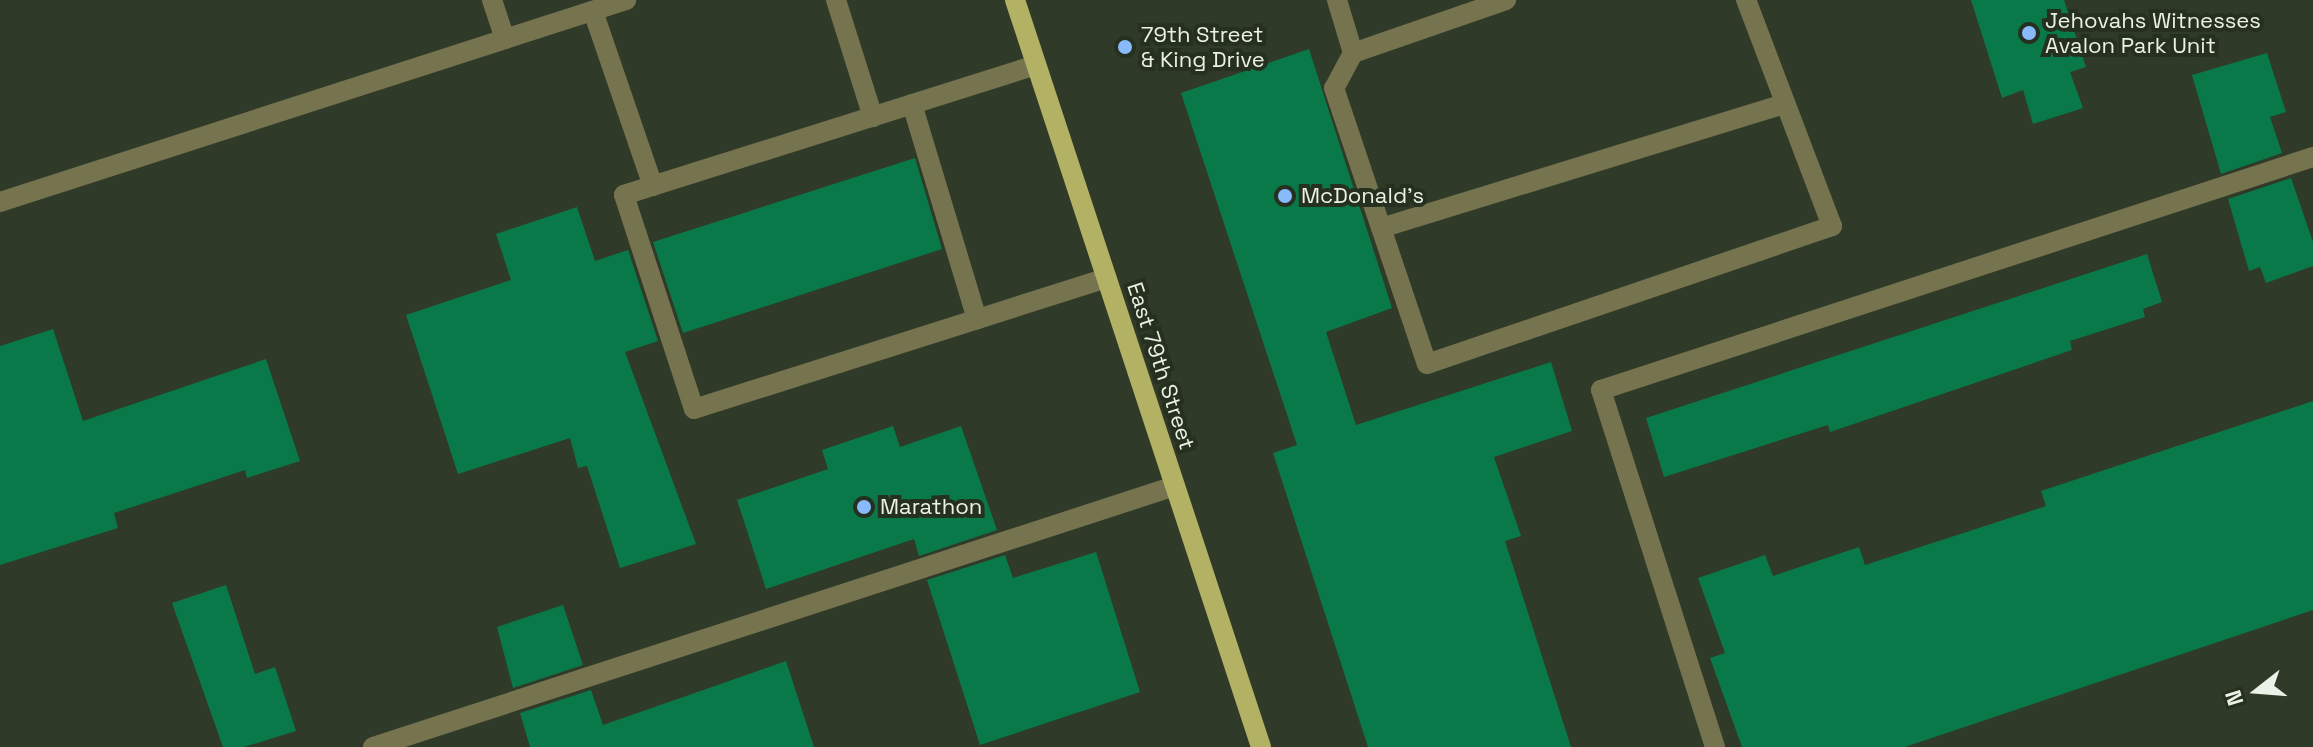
<!DOCTYPE html>
<html>
<head>
<meta charset="utf-8">
<style>
  body { margin:0 }
  #map { position:relative; width:2313px; height:747px; overflow:hidden; background:#303a28; font-family:"Space Grotesk",sans-serif }
  div>[style] { position:absolute }
  [style*='--x'] { left:calc(var(--x)*1px); top:calc(var(--y)*1px); width:calc(var(--w)*1px); rotate:calc(var(--a)*1deg) }
  .building>* { inset:0; background:#097949 }
  .minor>* { height:20px; margin:-10px; padding:0 10px; transform-origin:10px; border-radius:10px; background:#75744f }
  .major>* { height:20px; margin:-10px; padding:0 10px; transform-origin:10px; border-radius:10px; background:#b3b163 }
  .dots>* { width:22px; height:22px; translate:-50% -50%; box-sizing:border-box; border:4px solid #26301e; border-radius:50% }
  span { translate:-50% -50%; white-space:nowrap; text-align:center; line-height:1.15; -webkit-text-stroke:8px #26301e; paint-order:stroke }
  .poi-label { font-size:22px; color:#ebf1e6 }
  .left { translate:0 -50%; text-align:left }
  .street-label { font-size:22px; color:#ebf1e6 }
  .north { position:absolute; left:2217px; top:651px; width:80px; height:80px; -webkit-text-stroke:6px #26301e; paint-order:stroke; rotate:253deg; font-size:22px; font-weight:700; line-height:32px; text-align:center; color:#ebf1e6 }
  .north::after { content:''; display:block; margin:auto; width:28px; height:36px; background:#ebf1e6; clip-path:polygon(50% 0,100% 100%,50% 72%,0 100%) }
</style>
</head>
<body>
<div id="map">
  <div class="building">
    <i style="clip-path:polygon(1971px 0,2064px 0,2086px 67px,2070px 72px,2083px 108px,2033px 124px,2023px 90px,2002px 98px)"></i>
    <i style="clip-path:polygon(1309px 49px,1392px 308px,1326px 332px,1356px 425px,1551px 362px,1572px 431px,1494px 457px,1521px 536px,1505px 541px,1571px 747px,1368px 747px,1273px 453px,1297px 445px,1181px 93px)"></i>
    <i style="clip-path:polygon(2267px 53px,2286px 112px,2270px 117px,2282px 153px,2221px 174px,2192px 75px)"></i>
    <i style="clip-path:polygon(915px 158px,942px 249px,683px 333px,653px 242px)"></i>
    <i style="clip-path:polygon(2291px 178px,2313px 242px,2313px 266px,2266px 283px,2260px 267px,2249px 271px,2228px 199px)"></i>
    <i style="clip-path:polygon(577px 207px,595px 261px,628px 250px,658px 341px,625px 352px,696px 544px,620px 568px,587px 466px,578px 468px,570px 438px,458px 474px,406px 315px,511px 280px,496px 234px)"></i>
    <i style="clip-path:polygon(2147px 254px,2162px 302px,2143px 309px,2145px 317px,2070px 341px,2072px 350px,1830px 432px,1828px 425px,1664px 477px,1646px 418px)"></i>
    <i style="clip-path:polygon(53px 329px,83px 421px,266px 359px,300px 461px,247px 478px,245px 470px,114px 513px,118px 528px,0 565px,0 346px)"></i>
    <i style="clip-path:polygon(2313px 401px,2313px 610px,1905px 747px,1742px 747px,1710px 658px,1725px 653px,1698px 578px,1765px 555px,1773px 576px,1859px 547px,1865px 565px,2046px 506px,2041px 491px)"></i>
    <i style="clip-path:polygon(893px 426px,900px 447px,961px 426px,997px 530px,919px 556px,914px 539px,766px 589px,737px 500px,828px 469px,822px 450px)"></i>
    <i style="clip-path:polygon(1096px 552px,1140px 692px,980px 745px,927px 580px,1005px 555px,1013px 578px)"></i>
    <i style="clip-path:polygon(226px 585px,255px 674px,275px 667px,296px 731px,244px 747px,223px 747px,172px 603px)"></i>
    <i style="clip-path:polygon(563px 605px,583px 665px,513px 688px,497px 627px)"></i>
    <i style="clip-path:polygon(786px 661px,814px 747px,530px 747px,520px 713px,591px 690px,603px 725px)"></i>
  </div>
  <div class="minor">
    <i style="--x:492;--y:0;--w:41;--a:71.6"></i>
    <i style="--x:836;--y:0;--w:123;--a:72.5"></i>
    <i style="--x:1337;--y:0;--w:55;--a:73.2"></i>
    <i style="--x:1353;--y:53;--w:162;--a:-19.1"></i>
    <i style="--x:593;--y:11;--w:185;--a:71.1"></i>
    <i style="--x:1353;--y:53;--w:40;--a:118"></i>
    <i style="--x:1334;--y:88;--w:291;--a:71.4"></i>
    <i style="--x:1427;--y:364;--w:428;--a:-18.8"></i>
    <i style="--x:1832;--y:226;--w:242;--a:-110.8"></i>
    <i style="--x:1036;--y:65;--w:432;--a:162.5"></i>
    <i style="--x:624;--y:195;--w:225;--a:71.9"></i>
    <i style="--x:694;--y:409;--w:433;--a:-17.6"></i>
    <i style="--x:912;--y:104;--w:225;--a:73.2"></i>
    <i style="--x:0;--y:202;--w:658;--a:-17.88"></i>
    <i style="--x:1381;--y:228;--w:423;--a:-17.1"></i>
    <i style="--x:373;--y:747;--w:843;--a:-18.03"></i>
    <i style="--x:1715;--y:747;--w:375;--a:-107.7"></i>
    <i style="--x:1601;--y:390;--w:749;--a:-18.12"></i>
  </div>
  <div class="major">
    <i style="--x:1015;--y:0;--w:786;--a:71.77"></i>
  </div>
  <div class="dots">
    <i style="left:2029px;top:33px;background:#89bafc"></i>
    <i style="left:1125px;top:47px;background:#89bafc"></i>
    <i style="left:1285px;top:196px;background:#89bafc"></i>
    <i style="left:864px;top:507px;background:#89bafc"></i>
  </div>
  <div class="poi-label">
    <span class="left" style="left:2045px;top:33px">Jehovahs Witnesses<br>Avalon Park Unit</span>
    <span class="left" style="left:1141px;top:47px">79th Street<br>&amp; King Drive</span>
    <span class="left" style="left:1301px;top:196px">McDonald's</span>
    <span class="left" style="left:880px;top:507px">Marathon</span>
  </div>
  <div class="street-label">
    <span style="left:1161px;top:366px;rotate:72deg">East 79th Street</span>
  </div>
  <div class="north">N</div>
</div>
</body>
</html>
